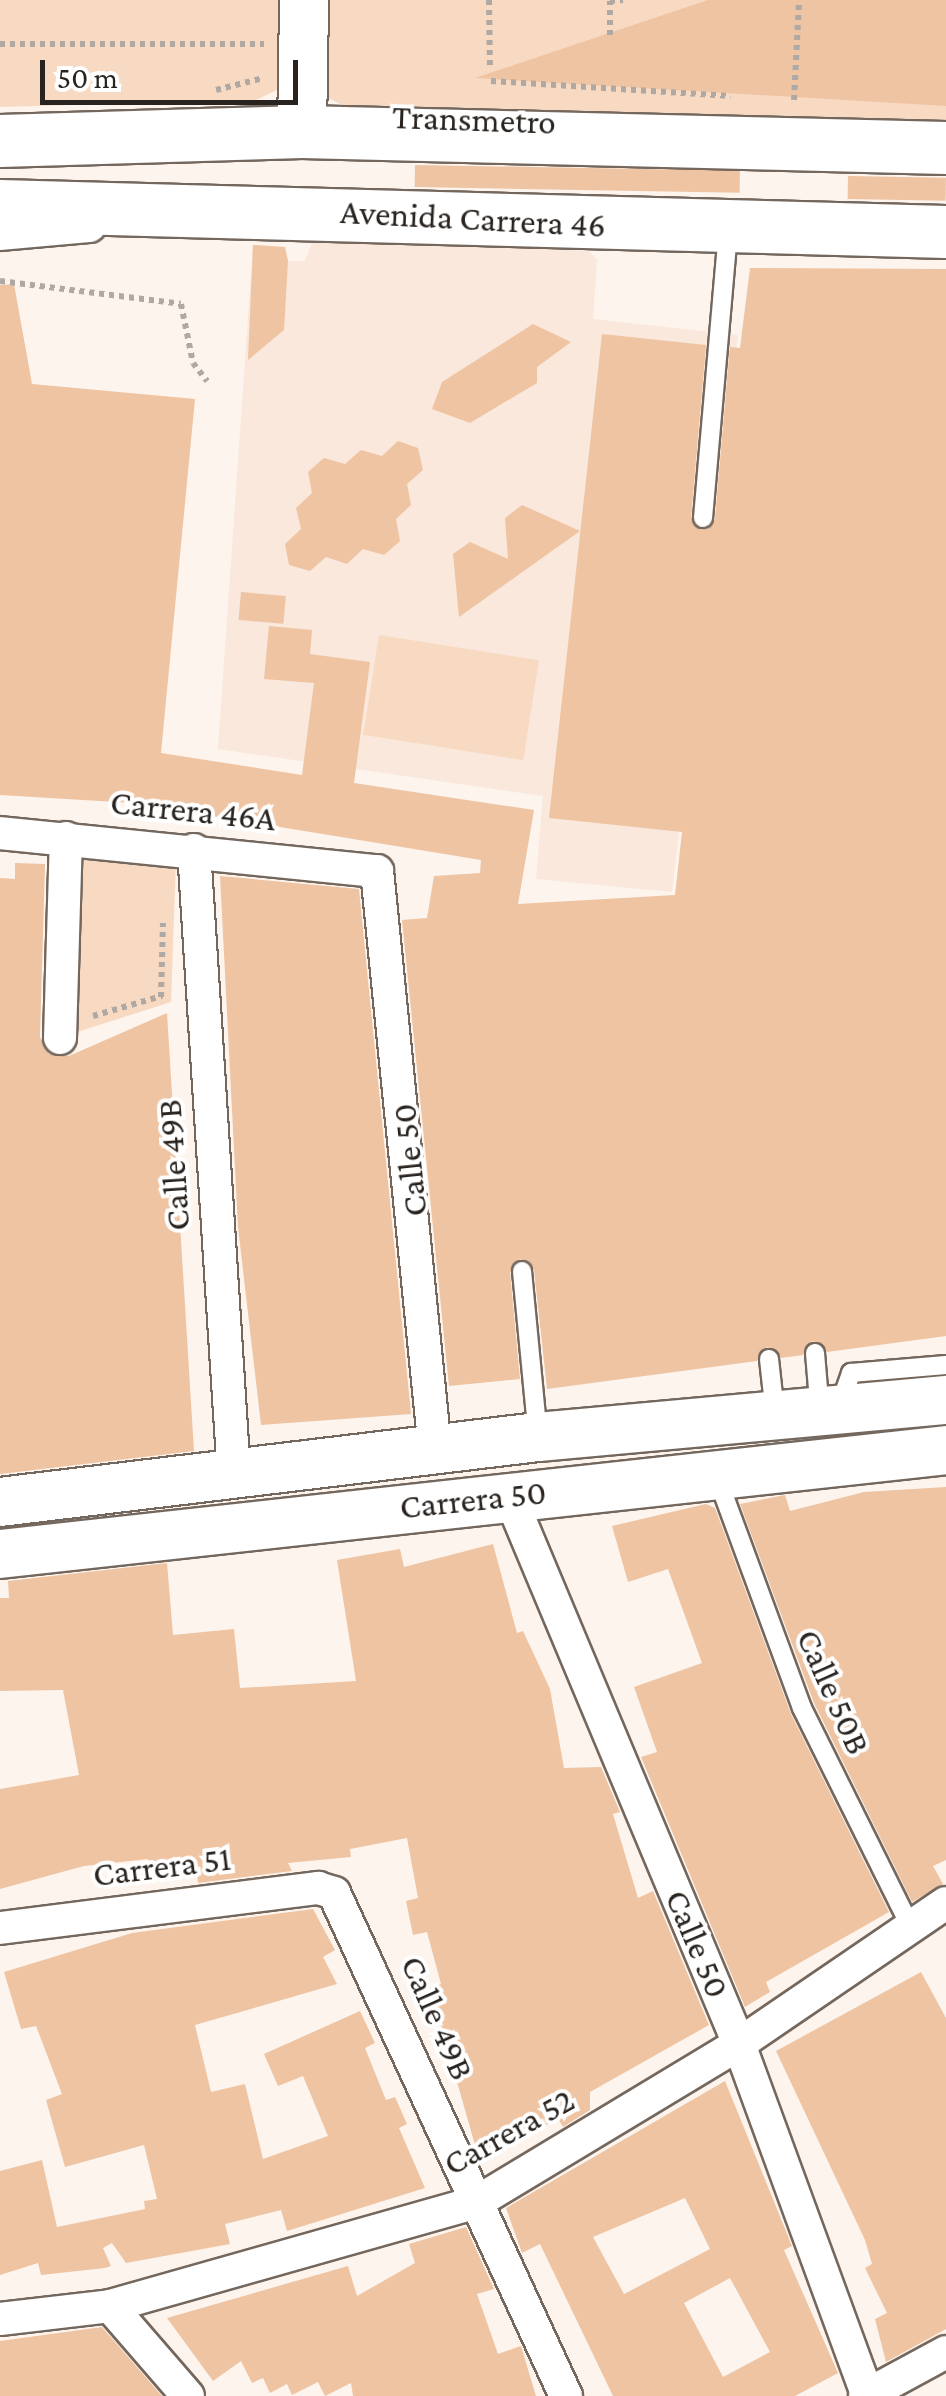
<!DOCTYPE html>
<style>
body{margin:0}
#map{position:relative;width:946px;height:2396px;overflow:hidden;background:#fdf4ed;font-family:"Crimson Pro",serif}
div>[style]{position:absolute}
[style*='--x']{left:calc(var(--x)*1px);top:calc(var(--y)*1px);width:calc(var(--w)*1px);rotate:calc(var(--a)*1deg)}
.built>*{inset:0;background:#f9e8db}
.green>*{inset:0;background:#f8d9c1;transform-origin:0 0}
.building>*{inset:0;background:#eec4a3;transform-origin:0 0}
.path>*{height:6px;margin-top:-3px;transform-origin:0;background:repeating-linear-gradient(90deg,#b0a8a2 0 5px,transparent 0 10px)}
.roads{filter:drop-shadow(2px 0 #74675d) drop-shadow(-2px 0 #74675d) drop-shadow(0 2px #74675d) drop-shadow(0 -2px #74675d)}
.lane>*{height:18px;margin:-9px;padding:0 9px;transform-origin:9px;border-radius:9px;background:#fff}
.street>*{height:32px;margin:-16px;padding:0 16px;transform-origin:16px;border-radius:16px;background:#fff}
.secondary>*{height:48px;margin:-24px;padding:0 24px;transform-origin:24px;border-radius:24px;background:#fff}
.primary>*{height:52px;margin:-26px;padding:0 26px;transform-origin:26px;border-radius:26px;background:#fff}
span{translate:-50% -50%;white-space:nowrap;text-align:center;line-height:1.15;-webkit-text-stroke:8px #fff;paint-order:stroke}
.street-label{font-size:35px;color:#28231f}
.scale{position:absolute;left:40px;top:60px;width:258px;height:45px;box-sizing:border-box;border:5px solid #28231f;border-top:0;padding-left:12px;font-size:30px;line-height:35px;white-space:nowrap;color:#28231f;-webkit-text-stroke:8px #fff;paint-order:stroke}
</style>
<div id="map">
<div class="built">
<i style="clip-path:polygon(314px 237px,589px 251px,597px 260px,593px 319px,738px 335px,672px 892px,536px 879px,543px 796px,218px 749px,253px 245px,285px 247px,288px 261px,305px 261px)"></i>
</div>
<div class="green">
<i style="clip-path:polygon(0 0,293px 0,285px 86px,256px 100px,0 107px)"></i>
<i style="clip-path:polygon(319px 0,946px 0,946px 139px,356px 112px,320px 94px)"></i>
<i style="left:379px;top:635px;width:162px;height:101px;rotate:9deg"></i>
<i style="clip-path:polygon(77px 846px,176px 860px,171px 1002px,71px 1034px)"></i>
</div>
<div class="building">
<i style="clip-path:polygon(708px 0,946px 0,946px 106px,475px 78px)"></i>
<i style="left:415px;top:165px;width:325px;height:22px;rotate:1deg"></i>
<i style="left:848px;top:176px;width:98px;height:23px;rotate:1deg"></i>
<i style="clip-path:polygon(253px 245px,285px 247px,288px 261px,284px 330px,248px 360px)"></i>
<i style="clip-path:polygon(750px 268px,946px 269px,946px 1336px,827px 1352px,813px 1341px,803px 1355px,781px 1358px,767px 1347px,757px 1361px,547px 1389px,534px 1270px,520px 1259px,510px 1272px,520px 1379px,449px 1386px,402px 920px,427px 918px,434px 876px,480px 873px,481px 860px,133px 803px,0 795px,0 285px,14px 284px,32px 384px,195px 399px,161px 753px,302px 775px,314px 683px,264px 679px,269px 626px,312px 630px,310px 654px,370px 662px,354px 783px,534px 810px,518px 904px,675px 895px,682px 832px,549px 818px,602px 334px,706px 345px,691px 517px,707px 530px,715px 519px,730px 347px,740px 348px)"></i>
<i style="clip-path:polygon(533px 324px,571px 342px,537px 367px,537px 383px,470px 423px,432px 409px,442px 382px)"></i>
<i style="clip-path:polygon(398px 441px,418px 448px,423px 470px,407px 484px,411px 505px,396px 519px,400px 541px,384px 555px,363px 549px,347px 564px,326px 557px,310px 571px,289px 565px,285px 544px,301px 529px,296px 508px,312px 493px,308px 472px,324px 458px,345px 464px,361px 450px,382px 456px)"></i>
<i style="clip-path:polygon(522px 505px,580px 531px,459px 617px,453px 554px,470px 542px,508px 559px,505px 518px)"></i>
<i style="left:241px;top:592px;width:45px;height:28px;rotate:5deg"></i>
<i style="clip-path:polygon(15px 863px,45px 864px,40px 1037px,49px 1054px,69px 1056px,167px 1013px,194px 1451px,0 1474px,0 878px,15px 879px)"></i>
<i style="clip-path:polygon(220px 876px,359px 889px,411px 1414px,261px 1425px,238px 1227px)"></i>
<i style="clip-path:polygon(946px 1487px,946px 1860px,933px 1866px,943px 1884px,912px 1902px,814px 1703px,740px 1504px,785px 1495px,790px 1511px,864px 1492px)"></i>
<i style="clip-path:polygon(706px 1504px,715px 1508px,791px 1714px,889px 1912px,766px 1982px,770px 1992px,745px 2007px,641px 1757px,657px 1752px,634px 1687px,702px 1663px,668px 1569px,628px 1582px,612px 1526px)"></i>
<i style="clip-path:polygon(493px 1544px,517px 1633px,523px 1631px,550px 1689px,564px 1768px,601px 1767px,620px 1812px,613px 1814px,638px 1898px,653px 1891px,709px 2025px,590px 2092px,590px 2110px,563px 2127px,559px 2120px,477px 2152px,430px 1987px,441px 1984px,427px 1932px,413px 1935px,406px 1901px,418px 1898px,407px 1838px,350px 1849px,351px 1857px,288px 1863px,292px 1871px,198px 1883px,196px 1864px,149px 1870px,148px 1859px,84px 1866px,0 1889px,0 1789px,79px 1775px,63px 1690px,0 1691px,0 1598px,9px 1598px,8px 1581px,167px 1563px,173px 1635px,234px 1629px,240px 1688px,356px 1681px,337px 1560px,400px 1549px,404px 1567px)"></i>
<i style="clip-path:polygon(313px 1909px,335px 1950px,323px 1957px,337px 1984px,195px 2025px,211px 2092px,245px 2084px,263px 2159px,328px 2136px,303px 2076px,278px 2086px,264px 2054px,360px 2011px,375px 2043px,365px 2048px,386px 2100px,395px 2097px,407px 2124px,399px 2128px,425px 2188px,287px 2231px,281px 2210px,225px 2224px,230px 2244px,126px 2263px,112px 2243px,103px 2248px,111px 2266px,105px 2268px,41px 2275px,38px 2263px,0 2275px,0 2171px,42px 2160px,57px 2227px,145px 2209px,144px 2201px,157px 2199px,144px 2145px,65px 2167px,46px 2100px,62px 2094px,36px 2026px,21px 2029px,4px 1972px,132px 1933px)"></i>
<i style="clip-path:polygon(921px 1972px,946px 2018px,946px 2329px,886px 2362px,875px 2319px,887px 2313px,865px 2268px,872px 2264px,865px 2240px,776px 2051px)"></i>
<i style="clip-path:polygon(evenodd,725px 2081px,792px 2246px,784px 2250px,838px 2373px,795px 2396px,613px 2396px,540px 2244px,522px 2253px,506px 2208px,725px 2081px,685px 2198px,710px 2249px,624px 2294px,593px 2237px,685px 2198px,725px 2081px,730px 2278px,770px 2352px,723px 2377px,684px 2303px,730px 2278px)"></i>
<i style="clip-path:polygon(466px 2227px,494px 2289px,477px 2294px,498px 2354px,521px 2346px,536px 2396px,353px 2396px,351px 2383px,325px 2396px,318px 2382px,292px 2395px,287px 2384px,270px 2393px,263px 2378px,252px 2383px,241px 2361px,213px 2381px,167px 2318px,348px 2266px,357px 2296px,415px 2263px,409px 2244px)"></i>
<i style="clip-path:polygon(102px 2327px,162px 2396px,0 2396px,0 2341px)"></i>
</div>
<div class="path">
<i style="--x:489;--y:0;--w:70;--a:89.2"></i>
<i style="--x:610;--y:35;--w:34;--a:-90"></i>
<i style="--x:610;--y:1;--w:13;--a:-4"></i>
<i style="--x:0;--y:44;--w:264;--a:0"></i>
<i style="--x:491;--y:81;--w:240;--a:3.6"></i>
<i style="--x:216;--y:90;--w:49;--a:-14.3"></i>
<i style="--x:794;--y:100;--w:100;--a:-87.1"></i>
<i style="--x:0;--y:281;--w:182;--a:7.2"></i>
<i style="--x:181;--y:304;--w:60;--a:78.5"></i>
<i style="--x:193;--y:363;--w:23;--a:52"></i>
<i style="--x:161;--y:997;--w:74;--a:-88.5"></i>
<i style="--x:93;--y:1016;--w:72;--a:-16.2"></i>
</div>
<div class="roads">
<div class="lane">
<i style="--x:703;--y:518;--w:288;--a:-85"></i>
<i style="--x:522;--y:1271;--w:167;--a:84.5"></i>
<i style="--x:815;--y:1353;--w:59;--a:85.2"></i>
<i style="--x:769;--y:1359;--w:54;--a:83.7"></i>
<i style="--x:840;--y:1405;--w:34;--a:-71"></i>
<i style="--x:851;--y:1373;--w:95;--a:-4.8"></i>
<i style="--x:717;--y:1477;--w:246;--a:69.8"></i>
<i style="--x:802;--y:1708;--w:243;--a:63.6"></i>
</div>
<div class="street">
<i style="--x:0;--y:234;--w:90;--a:-5.1"></i>
<i style="--x:0;--y:833;--w:379;--a:5.8"></i>
<i style="--x:377;--y:871;--w:582;--a:84.28"></i>
<i style="--x:194;--y:850;--w:626;--a:86.34"></i>
<i style="--x:60;--y:1038;--w:200;--a:-88.3"></i>
<i style="--x:510;--y:1497;--w:593;--a:67.28"></i>
<i style="--x:739;--y:2044;--w:375;--a:69.9"></i>
<i style="--x:0;--y:1928;--w:321;--a:-7.2"></i>
<i style="--x:318;--y:1888;--w:17;--a:17"></i>
<i style="--x:334;--y:1893;--w:554;--a:65.24"></i>
<i style="--x:110;--y:2306;--w:119;--a:49.1"></i>
<i style="--x:0;--y:2319;--w:111;--a:-6.7"></i>
<i style="--x:110;--y:2306;--w:381;--a:-15.8"></i>
<i style="--x:477;--y:2202;--w:306;--a:-31.1"></i>
<i style="--x:739;--y:2044;--w:250;--a:-34.3"></i>
<i style="--x:865;--y:2396;--w:92;--a:-28.5"></i>
</div>
<div class="secondary">
<i style="--x:302;--y:132;--w:132;--a:-89.1"></i>
<i style="--x:0;--y:1502;--w:542;--a:-6.89"></i>
<i style="--x:538;--y:1437;--w:410;--a:-5.2"></i>
<i style="--x:0;--y:1554;--w:952;--a:-6.27"></i>
</div>
<div class="primary">
<i style="--x:0;--y:141;--w:302;--a:-1.7"></i>
<i style="--x:302;--y:132;--w:644;--a:1.42"></i>
<i style="--x:0;--y:206;--w:946;--a:1.57"></i>
</div>
</div>
<div class="street-label">
<span style="left:474px;top:120px;rotate:2deg">Transmetro</span>
<span style="left:473px;top:219px;rotate:3deg">Avenida Carrera 46</span>
<span style="left:193px;top:811px;rotate:6deg">Carrera 46A</span>
<span style="left:410px;top:1160px;rotate:-96deg">Calle 50</span>
<span style="left:174px;top:1165px;rotate:-94deg">Calle 49B</span>
<span style="left:473px;top:1500px;rotate:-6deg">Carrera 50</span>
<span style="left:833px;top:1692px;rotate:66deg">Calle 50B</span>
<span style="left:162px;top:1867px;rotate:-7deg">Carrera 51</span>
<span style="left:697px;top:1944px;rotate:67deg">Calle 50</span>
<span style="left:437px;top:2018px;rotate:66deg">Calle 49B</span>
<span style="left:509px;top:2132px;rotate:-29deg">Carrera 52</span>
</div>
<div class="scale">50 m</div>
</div>
